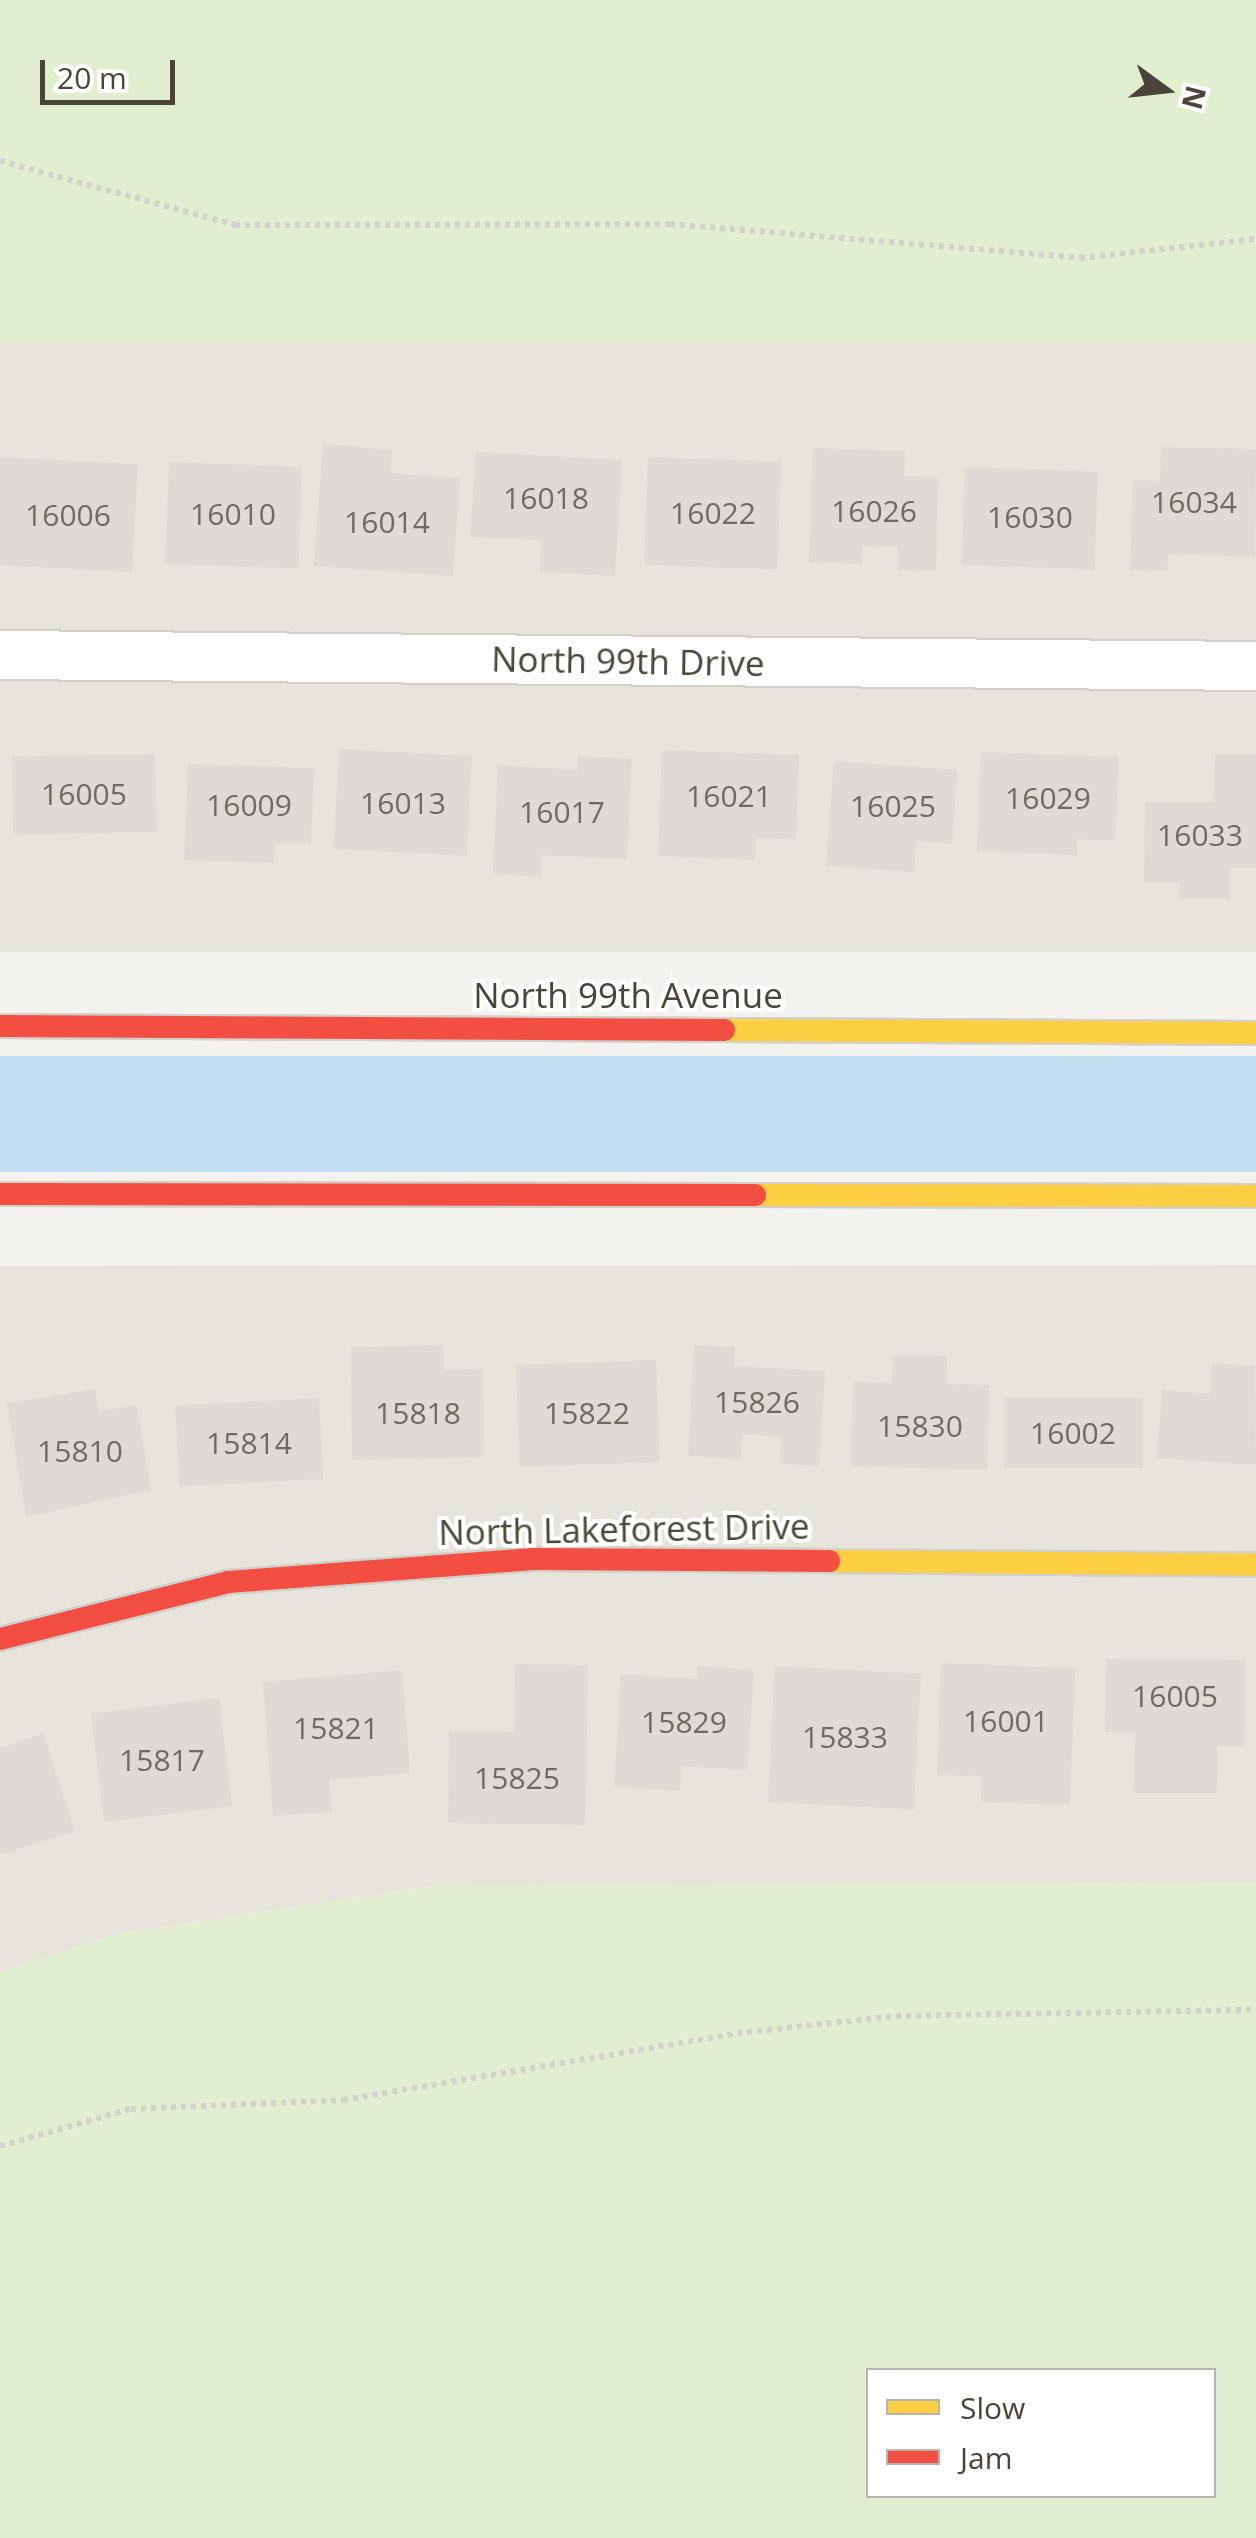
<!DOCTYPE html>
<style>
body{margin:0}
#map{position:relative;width:1256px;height:2538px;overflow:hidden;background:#f4f2ee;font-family:"Open Sans",sans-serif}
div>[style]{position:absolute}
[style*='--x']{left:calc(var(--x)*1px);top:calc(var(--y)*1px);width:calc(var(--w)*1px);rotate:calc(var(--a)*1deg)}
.residential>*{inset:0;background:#e7e4dc;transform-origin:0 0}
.green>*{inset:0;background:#e1eecf;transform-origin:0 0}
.water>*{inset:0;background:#c0ddf1;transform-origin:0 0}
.building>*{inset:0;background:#dedbd6;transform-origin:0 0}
.path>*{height:6px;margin-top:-3px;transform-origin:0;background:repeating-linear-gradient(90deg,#d3d2cc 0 5px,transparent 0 10px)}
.roads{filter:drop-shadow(2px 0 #d2d0cb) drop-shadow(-2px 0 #d2d0cb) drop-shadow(0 2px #d2d0cb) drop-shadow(0 -2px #d2d0cb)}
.street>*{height:48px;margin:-24px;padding:0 24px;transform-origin:24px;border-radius:24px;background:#fdfdfc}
.slow>*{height:22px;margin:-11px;padding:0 11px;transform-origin:11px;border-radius:11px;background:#ffcf43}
.jam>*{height:22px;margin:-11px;padding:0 11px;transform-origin:11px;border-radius:11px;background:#f24e42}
span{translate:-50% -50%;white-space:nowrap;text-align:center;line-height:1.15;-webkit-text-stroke:8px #fff;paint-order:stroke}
.number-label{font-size:30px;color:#706a61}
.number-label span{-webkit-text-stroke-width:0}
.street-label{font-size:35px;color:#4b4439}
.legend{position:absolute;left:866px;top:2368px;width:350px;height:130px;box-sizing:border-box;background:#fff;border:2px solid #b7b4b0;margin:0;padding:12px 18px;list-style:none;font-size:30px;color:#4b4439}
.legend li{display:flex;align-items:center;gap:20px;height:50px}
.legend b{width:50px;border:2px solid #b7b4b0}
.north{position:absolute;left:1116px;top:40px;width:100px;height:100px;-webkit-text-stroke:8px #fff;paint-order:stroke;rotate:105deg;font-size:28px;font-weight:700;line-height:40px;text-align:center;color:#4b4439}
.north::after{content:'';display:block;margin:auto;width:35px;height:45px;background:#4b4439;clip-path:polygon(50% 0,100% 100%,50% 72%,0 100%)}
.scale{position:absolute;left:40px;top:60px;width:135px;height:45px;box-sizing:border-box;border:5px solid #4b4439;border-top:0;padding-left:12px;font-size:30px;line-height:35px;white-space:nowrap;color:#4b4439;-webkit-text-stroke:8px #fff;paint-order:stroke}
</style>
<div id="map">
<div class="residential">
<i style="left:0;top:345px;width:1256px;height:607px"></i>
<i style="clip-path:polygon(1256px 1265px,1256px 1883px,434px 1886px,117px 1934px,0 1972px,0 1266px)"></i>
</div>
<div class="green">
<i style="left:0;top:0;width:1256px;height:345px"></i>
<i style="clip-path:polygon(evenodd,1256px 1883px,1256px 2538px,0 2538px,0 1972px,117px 1934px,434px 1886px,1256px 1883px,1214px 2370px,1214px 2496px,868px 2496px,868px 2370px,1214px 2370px)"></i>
</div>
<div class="water">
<i style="left:1256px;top:1056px;width:116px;height:1256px;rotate:90deg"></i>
</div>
<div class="building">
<i style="clip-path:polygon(323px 444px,392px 450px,391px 473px,460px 478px,453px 576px,314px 566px)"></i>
<i style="clip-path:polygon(1161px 447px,1256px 449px,1255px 557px,1168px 554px,1167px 571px,1130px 570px,1133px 480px,1160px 481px)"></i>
<i style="clip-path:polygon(813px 448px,905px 451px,904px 476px,938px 477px,936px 571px,898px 570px,898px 547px,862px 546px,862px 564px,809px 562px)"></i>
<i style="clip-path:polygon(476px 452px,622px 460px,615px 576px,540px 572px,541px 540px,470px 537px)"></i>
<i style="left:0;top:457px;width:138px;height:108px;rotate:3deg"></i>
<i style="left:648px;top:457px;width:133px;height:108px;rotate:2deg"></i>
<i style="left:169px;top:462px;width:133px;height:102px;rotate:2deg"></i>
<i style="left:965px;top:467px;width:133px;height:98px;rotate:2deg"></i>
<i style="left:339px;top:749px;width:133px;height:100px;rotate:3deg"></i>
<i style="clip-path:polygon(662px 750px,799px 755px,796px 839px,756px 838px,755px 860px,658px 856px)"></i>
<i style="clip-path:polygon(981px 752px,1119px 757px,1115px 841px,1077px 839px,1077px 855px,977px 851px)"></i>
<i style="left:155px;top:754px;width:78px;height:143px;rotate:89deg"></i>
<i style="clip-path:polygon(1215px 754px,1256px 754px,1256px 868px,1230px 868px,1230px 899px,1179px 899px,1180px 883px,1144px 883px,1145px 802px,1214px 802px)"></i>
<i style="clip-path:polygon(578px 756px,632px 759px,627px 859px,542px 855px,541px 877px,493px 874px,498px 765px,577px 770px)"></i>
<i style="clip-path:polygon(834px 761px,957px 770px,952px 844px,916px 841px,914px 872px,826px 866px)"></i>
<i style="clip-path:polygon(188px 764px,314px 768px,311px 844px,275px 843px,274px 863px,184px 860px)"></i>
<i style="clip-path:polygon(443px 1345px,444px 1370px,483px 1369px,484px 1457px,352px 1460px,351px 1347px)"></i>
<i style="clip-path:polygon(694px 1345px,735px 1347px,734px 1366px,825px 1371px,819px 1466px,780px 1464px,781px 1437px,742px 1434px,741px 1459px,688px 1456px)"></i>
<i style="clip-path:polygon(893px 1355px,947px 1356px,946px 1384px,989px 1385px,987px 1470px,851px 1466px,853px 1382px,892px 1383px)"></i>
<i style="left:656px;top:1360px;width:102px;height:140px;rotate:88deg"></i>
<i style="clip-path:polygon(1212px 1363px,1255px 1366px,1256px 1465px,1157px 1458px,1162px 1390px,1210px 1394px)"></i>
<i style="clip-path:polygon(95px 1389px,99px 1411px,137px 1405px,151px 1490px,26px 1517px,7px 1403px)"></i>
<i style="left:319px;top:1398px;width:81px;height:144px;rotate:87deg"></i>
<i style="left:1004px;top:1398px;width:139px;height:70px"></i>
<i style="clip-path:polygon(1106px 1659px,1245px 1660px,1244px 1746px,1218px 1746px,1217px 1793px,1134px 1793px,1135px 1733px,1105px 1732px)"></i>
<i style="clip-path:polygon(941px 1663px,1075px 1668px,1070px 1805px,981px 1802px,982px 1776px,937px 1775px)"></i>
<i style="clip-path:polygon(515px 1664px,588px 1665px,585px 1825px,448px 1823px,449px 1731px,514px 1732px)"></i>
<i style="clip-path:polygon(698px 1666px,754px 1670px,747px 1770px,681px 1766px,680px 1791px,614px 1787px,621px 1674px,697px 1679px)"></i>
<i style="left:775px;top:1666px;width:146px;height:136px;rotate:3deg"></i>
<i style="clip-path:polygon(402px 1670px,410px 1773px,329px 1780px,332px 1812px,273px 1816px,263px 1682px)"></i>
<i style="left:219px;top:1698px;width:109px;height:129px;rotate:83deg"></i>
<i style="clip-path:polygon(43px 1733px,75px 1831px,0 1855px,0 1748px)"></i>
</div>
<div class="path">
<i style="--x:0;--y:161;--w:244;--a:15.2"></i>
<i style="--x:235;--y:225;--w:435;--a:-0.1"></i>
<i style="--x:670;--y:224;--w:411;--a:4.7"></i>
<i style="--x:1080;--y:258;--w:177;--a:-6.2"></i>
<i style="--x:0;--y:2146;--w:136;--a:-15.8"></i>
<i style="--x:131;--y:2109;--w:212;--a:-2.4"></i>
<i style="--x:343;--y:2100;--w:410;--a:-9.6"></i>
<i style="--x:747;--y:2032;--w:150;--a:-6.1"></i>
<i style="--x:896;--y:2016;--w:360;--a:-1"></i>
</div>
<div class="roads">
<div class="street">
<i style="--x:0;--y:655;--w:1256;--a:0.5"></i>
</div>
<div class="slow">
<i style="--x:724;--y:1030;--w:532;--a:0.32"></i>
<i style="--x:755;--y:1195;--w:501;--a:0.11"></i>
<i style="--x:829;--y:1561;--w:427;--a:0.5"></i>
</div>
<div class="jam">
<i style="--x:0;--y:1026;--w:724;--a:0.32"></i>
<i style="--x:0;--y:1194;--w:755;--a:0.08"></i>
<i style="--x:0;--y:1639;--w:235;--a:-14"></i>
<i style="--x:228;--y:1582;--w:306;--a:-4.3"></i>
<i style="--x:533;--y:1559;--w:296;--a:0.4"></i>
</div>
</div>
<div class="number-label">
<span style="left:546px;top:498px">16018</span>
<span style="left:1194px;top:502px">16034</span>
<span style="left:874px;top:511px">16026</span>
<span style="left:713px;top:513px">16022</span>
<span style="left:233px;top:514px">16010</span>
<span style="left:68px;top:515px">16006</span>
<span style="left:1030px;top:517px">16030</span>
<span style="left:387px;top:522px">16014</span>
<span style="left:84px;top:794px">16005</span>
<span style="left:729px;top:796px">16021</span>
<span style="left:1048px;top:798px">16029</span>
<span style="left:403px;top:803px">16013</span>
<span style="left:249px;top:805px">16009</span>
<span style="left:893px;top:806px">16025</span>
<span style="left:562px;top:812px">16017</span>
<span style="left:1200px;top:835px">16033</span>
<span style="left:757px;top:1402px">15826</span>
<span style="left:418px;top:1413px">15818</span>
<span style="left:587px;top:1413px">15822</span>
<span style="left:920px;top:1426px">15830</span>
<span style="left:1073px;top:1433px">16002</span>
<span style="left:249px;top:1443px">15814</span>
<span style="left:80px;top:1451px">15810</span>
<span style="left:1175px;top:1696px">16005</span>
<span style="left:1006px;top:1721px">16001</span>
<span style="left:684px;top:1722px">15829</span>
<span style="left:336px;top:1728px">15821</span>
<span style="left:845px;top:1737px">15833</span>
<span style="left:162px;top:1760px">15817</span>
<span style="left:517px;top:1778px">15825</span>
</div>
<div class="street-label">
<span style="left:628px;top:661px;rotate:1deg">North 99th Drive</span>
<span style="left:628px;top:995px">North 99th Avenue</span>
<span style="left:624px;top:1529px;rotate:-1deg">North Lakeforest Drive</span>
</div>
<ul class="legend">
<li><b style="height:12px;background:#ffcf43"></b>Slow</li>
<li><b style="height:12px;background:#f24e42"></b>Jam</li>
</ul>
<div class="north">N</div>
<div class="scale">20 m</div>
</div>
